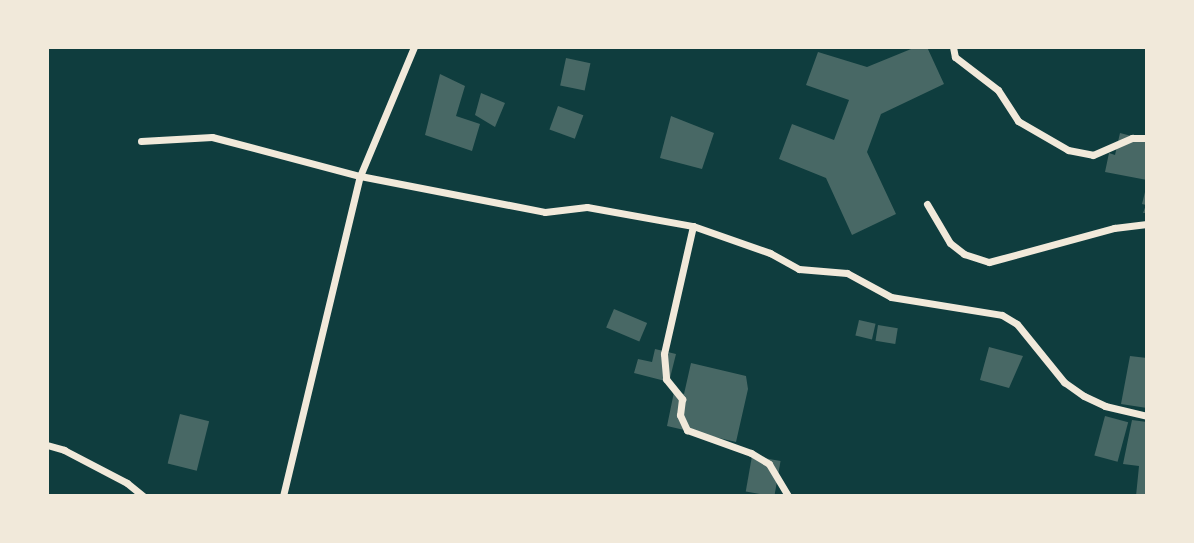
<!DOCTYPE html>
<style>
body{margin:0}
#map{position:relative;width:1194px;height:543px;overflow:hidden;background:#0f3d3e;font-family:"Asap Condensed",sans-serif}
div>[style]{position:absolute}
[style*='--x']{left:calc(var(--x)*1px);top:calc(var(--y)*1px);width:calc(var(--w)*1px);rotate:calc(var(--a)*1deg)}
.building>*{inset:0;background:#486865;transform-origin:0 0}
.minor>*{height:7px;margin:-3.5px;padding:0 3.5px;transform-origin:3.5px;border-radius:3.5px;background:#f1e9da}
span{translate:-50% -50%;white-space:nowrap;text-align:center;line-height:1.15;-webkit-text-stroke:5px #f1e9da;paint-order:stroke}
.frame{position:absolute;inset:0;border:49px solid #f1e9da;pointer-events:none}
</style>
<div id="map">
<div class="building">
<i style="clip-path:polygon(916px 47px,927px 47px,944px 84px,881px 114px,867px 152px,896px 214px,852px 235px,826px 178px,779px 159px,792px 124px,834px 140px,849px 100px,806px 85px,818px 52px,867px 67px)"></i>
<i style="left:566px;top:58px;width:25px;height:28px;rotate:12deg"></i>
<i style="clip-path:polygon(440px 74px,465px 86px,456px 116px,480px 124px,472px 151px,425px 135px)"></i>
<i style="clip-path:polygon(481px 93px,505px 103px,495px 127px,475px 115px)"></i>
<i style="left:558px;top:106px;width:27px;height:25px;rotate:20deg"></i>
<i style="clip-path:polygon(671px 116px,714px 133px,702px 169px,660px 158px)"></i>
<i style="clip-path:polygon(1120px 133px,1147px 140px,1147px 180px,1105px 172px,1109px 153px,1115px 155px)"></i>
<i style="clip-path:polygon(1146px 188px,1147px 188px,1147px 213px,1143px 213px,1146px 205px,1142px 204px)"></i>
<i style="left:614px;top:309px;width:36px;height:20px;rotate:23deg"></i>
<i style="left:859px;top:320px;width:17px;height:16px;rotate:13deg"></i>
<i style="left:878px;top:325px;width:20px;height:16px;rotate:9deg"></i>
<i style="clip-path:polygon(989px 347px,1023px 356px,1009px 388px,980px 380px)"></i>
<i style="clip-path:polygon(655px 349px,676px 354px,669px 382px,634px 373px,638px 359px,652px 362px)"></i>
<i style="clip-path:polygon(1130px 356px,1147px 358px,1147px 408px,1121px 404px)"></i>
<i style="clip-path:polygon(691px 363px,746px 376px,748px 389px,736px 442px,667px 426px,674px 392px,684px 394px)"></i>
<i style="left:180px;top:414px;width:30px;height:51px;rotate:14deg"></i>
<i style="left:1105px;top:416px;width:24px;height:41px;rotate:15deg"></i>
<i style="clip-path:polygon(1132px 420px,1147px 422px,1147px 496px,1136px 496px,1139px 466px,1123px 464px)"></i>
<i style="left:752px;top:456px;width:29px;height:36px;rotate:10deg"></i>
</div>
<div class="minor">
<i style="--x:953;--y:47;--w:10;--a:79"></i>
<i style="--x:955;--y:57;--w:54;--a:37.5"></i>
<i style="--x:998;--y:90;--w:37;--a:57"></i>
<i style="--x:1018;--y:121;--w:58;--a:30.1"></i>
<i style="--x:1068;--y:150;--w:25;--a:11"></i>
<i style="--x:1093;--y:155;--w:43;--a:-23.6"></i>
<i style="--x:1132;--y:138;--w:15;--a:0"></i>
<i style="--x:141;--y:141;--w:71;--a:-3.2"></i>
<i style="--x:212;--y:137;--w:153;--a:14.8"></i>
<i style="--x:360;--y:176;--w:188;--a:11"></i>
<i style="--x:545;--y:212;--w:42;--a:-6.8"></i>
<i style="--x:587;--y:207;--w:108;--a:10.2"></i>
<i style="--x:693;--y:226;--w:82;--a:19.3"></i>
<i style="--x:770;--y:253;--w:33;--a:29"></i>
<i style="--x:799;--y:269;--w:48;--a:4.8"></i>
<i style="--x:847;--y:273;--w:50;--a:28.6"></i>
<i style="--x:891;--y:297;--w:112;--a:9.2"></i>
<i style="--x:1002;--y:315;--w:17;--a:31"></i>
<i style="--x:1017;--y:324;--w:75;--a:51"></i>
<i style="--x:1064;--y:382;--w:24;--a:35"></i>
<i style="--x:1084;--y:396;--w:23;--a:25"></i>
<i style="--x:1105;--y:406;--w:43;--a:13.4"></i>
<i style="--x:927;--y:204;--w:45;--a:59.5"></i>
<i style="--x:950;--y:243;--w:18;--a:38"></i>
<i style="--x:964;--y:254;--w:26;--a:18"></i>
<i style="--x:989;--y:262;--w:130;--a:-15.2"></i>
<i style="--x:1114;--y:228;--w:33;--a:-7"></i>
<i style="--x:693;--y:226;--w:131;--a:102.8"></i>
<i style="--x:664;--y:354;--w:25;--a:85"></i>
<i style="--x:666;--y:379;--w:26;--a:51"></i>
<i style="--x:682;--y:399;--w:16;--a:97"></i>
<i style="--x:680;--y:415;--w:17;--a:65"></i>
<i style="--x:687;--y:430;--w:68;--a:19.8"></i>
<i style="--x:751;--y:453;--w:21;--a:31"></i>
<i style="--x:769;--y:464;--w:37;--a:59"></i>
<i style="--x:47;--y:445;--w:18;--a:16"></i>
<i style="--x:64;--y:450;--w:71;--a:27.6"></i>
<i style="--x:127;--y:483;--w:21;--a:39"></i>
<i style="--x:283;--y:496;--w:329;--a:-76.5"></i>
<i style="--x:360;--y:176;--w:140;--a:-67.3"></i>
</div>
<div class="frame"></div>
</div>
